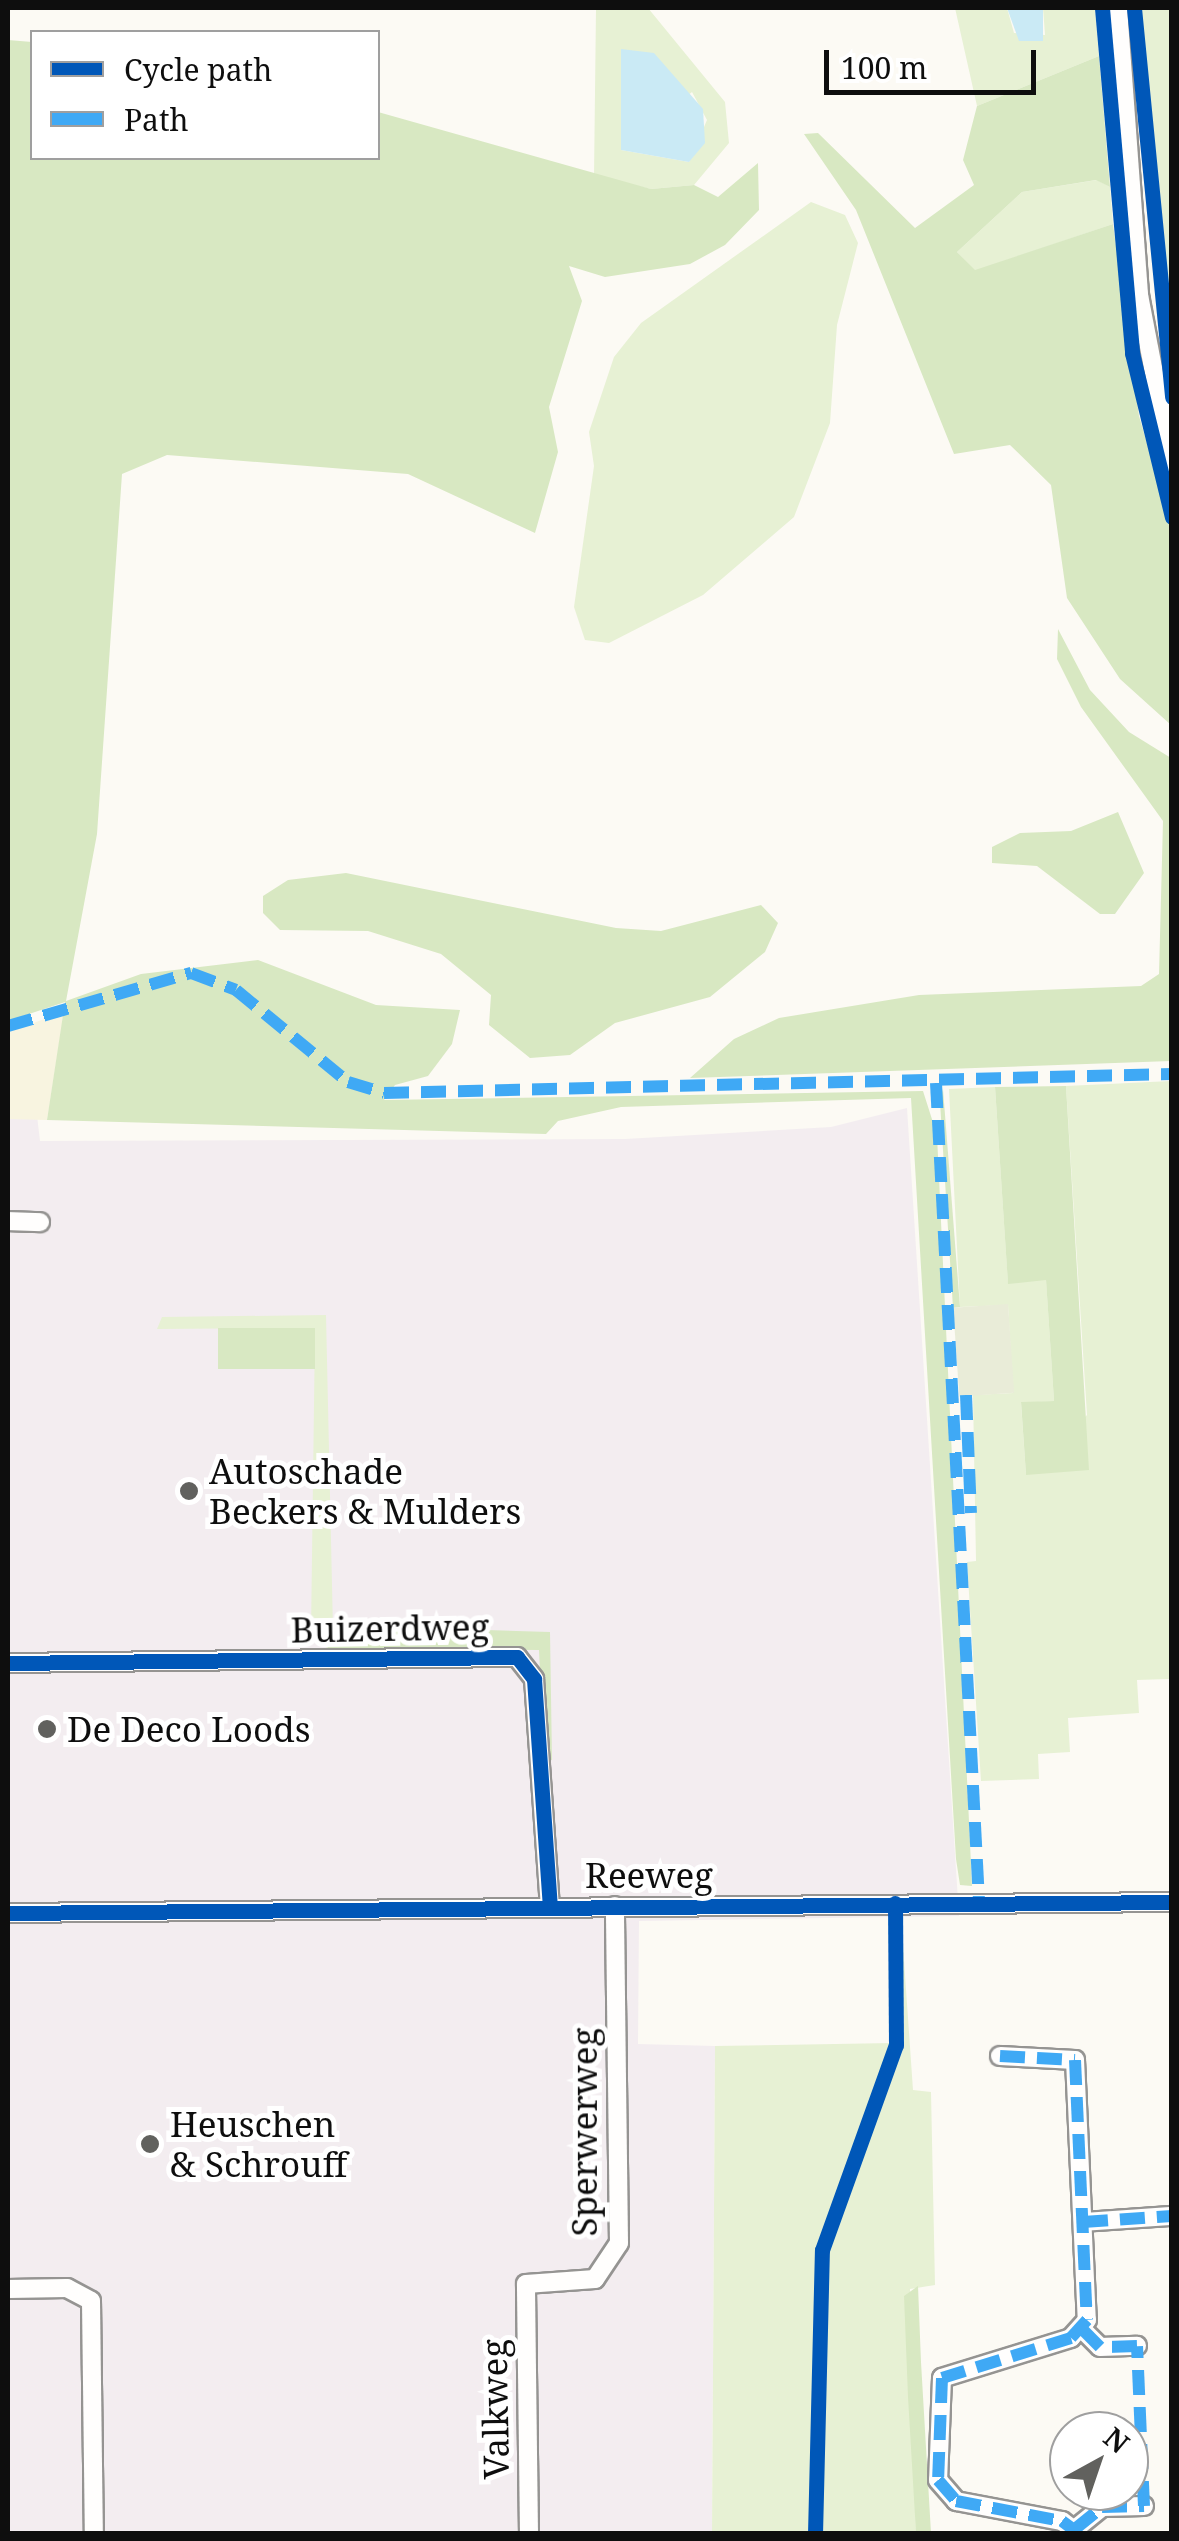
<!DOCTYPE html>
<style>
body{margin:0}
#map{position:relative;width:1179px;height:2541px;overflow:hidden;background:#fcfaf4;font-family:"Noto Serif",serif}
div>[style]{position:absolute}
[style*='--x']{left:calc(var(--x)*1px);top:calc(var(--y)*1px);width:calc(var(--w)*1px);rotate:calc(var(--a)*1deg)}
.industrial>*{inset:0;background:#f3edf0}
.farmland>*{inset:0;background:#f8f4e0}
.green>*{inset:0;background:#e7f1d4}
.forest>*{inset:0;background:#d8e8c2;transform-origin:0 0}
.cemetery>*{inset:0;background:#e9ecd8;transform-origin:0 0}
.water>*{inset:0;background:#caeaf5}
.roads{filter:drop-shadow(2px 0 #959492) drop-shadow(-2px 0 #959492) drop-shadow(0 2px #959492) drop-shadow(0 -2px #959492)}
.minor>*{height:18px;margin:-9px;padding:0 9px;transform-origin:9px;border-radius:9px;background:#fffefd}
.quiet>*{height:12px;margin-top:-6px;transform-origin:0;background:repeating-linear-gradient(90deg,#3fa9f5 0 25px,transparent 0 37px)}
.cycleway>*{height:15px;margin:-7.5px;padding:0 7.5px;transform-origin:7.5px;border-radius:7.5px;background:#0057b8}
.dots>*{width:28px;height:28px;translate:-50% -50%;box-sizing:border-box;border:5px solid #fff;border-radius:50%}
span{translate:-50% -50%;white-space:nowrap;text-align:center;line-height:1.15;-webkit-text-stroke:10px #fff;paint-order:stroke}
.poi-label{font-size:35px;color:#0e0e0e}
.left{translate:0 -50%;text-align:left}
.street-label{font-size:35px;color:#0e0e0e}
.frame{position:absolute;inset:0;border:10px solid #0e0e0e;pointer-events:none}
.legend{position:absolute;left:30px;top:30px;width:350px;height:130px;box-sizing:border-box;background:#fff;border:2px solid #9f9f9f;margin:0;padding:12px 18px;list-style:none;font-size:30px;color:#0e0e0e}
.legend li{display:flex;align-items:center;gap:20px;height:50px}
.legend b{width:50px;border:2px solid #9f9f9f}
.north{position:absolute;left:1049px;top:2411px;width:100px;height:100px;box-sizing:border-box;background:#fff;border:2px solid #9f9f9f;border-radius:50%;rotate:40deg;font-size:28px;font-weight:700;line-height:40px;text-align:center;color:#0e0e0e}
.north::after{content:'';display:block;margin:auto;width:35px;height:45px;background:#61615e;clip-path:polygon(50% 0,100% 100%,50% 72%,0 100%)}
.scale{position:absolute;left:824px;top:50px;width:212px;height:45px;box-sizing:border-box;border:5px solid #0e0e0e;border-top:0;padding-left:12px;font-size:30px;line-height:35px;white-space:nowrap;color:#0e0e0e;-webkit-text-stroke:8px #fff;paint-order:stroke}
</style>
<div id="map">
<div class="industrial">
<i style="clip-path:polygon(28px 1039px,40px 1141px,625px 1139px,831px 1127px,907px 1108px,959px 1916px,639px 1921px,638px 2044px,715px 2046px,712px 2533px,8px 2533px,8px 1041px)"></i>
</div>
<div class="farmland">
<i style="clip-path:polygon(64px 1012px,47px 1120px,8px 1119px,8px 1032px)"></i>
</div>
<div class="green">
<i style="clip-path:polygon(evenodd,596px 8px,648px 8px,725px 102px,729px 143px,694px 185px,651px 189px,594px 176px,596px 8px,692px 92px,707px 120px,689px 162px,621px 150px,692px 92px)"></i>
<i style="clip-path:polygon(955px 8px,1007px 8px,1014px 33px,1045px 35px,1043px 8px,1095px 8px,1099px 56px,977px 106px)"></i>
<i style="clip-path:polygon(1135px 8px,1171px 8px,1171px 384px,1159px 304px)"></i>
<i style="clip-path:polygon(1097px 180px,1110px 187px,1113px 224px,975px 271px,957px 252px,1022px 192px)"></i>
<i style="clip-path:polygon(811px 202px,845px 215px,858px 243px,837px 325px,830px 423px,794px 517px,703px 595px,609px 643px,585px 640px,574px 607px,594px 466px,589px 432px,614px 357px,641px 323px)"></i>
<i style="clip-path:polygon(1171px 1081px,1169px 1679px,1137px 1680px,1139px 1713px,1068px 1718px,1070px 1752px,1038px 1754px,1039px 1779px,981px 1781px,967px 1562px,976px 1561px,973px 1395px,1013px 1393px,1008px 1305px,960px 1307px,949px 1089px,995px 1087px,1008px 1283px,1046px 1279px,1054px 1401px,1021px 1403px,1026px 1475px,1087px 1415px,1066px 1086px)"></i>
<i style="clip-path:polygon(326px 1315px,333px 1630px,326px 1626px,328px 1649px,311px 1632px,315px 1328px,157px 1329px,162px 1317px)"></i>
<i style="clip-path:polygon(901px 1917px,913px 2090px,931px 2092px,935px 2285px,910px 2289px,916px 2533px,819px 2534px,826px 2254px,899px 2051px)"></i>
<i style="clip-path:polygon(893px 2043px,817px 2252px,810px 2533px,712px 2533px,715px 2046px)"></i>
</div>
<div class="forest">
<i style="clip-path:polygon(8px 40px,32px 42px,32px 158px,378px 158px,378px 112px,651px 189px,694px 185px,718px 197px,758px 163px,759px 210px,725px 245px,690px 264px,605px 277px,569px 266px,582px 301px,549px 407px,558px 452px,535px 533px,408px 474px,167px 455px,122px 474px,97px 834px,66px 1001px,141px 974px,258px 960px,376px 1005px,460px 1010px,452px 1044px,428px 1076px,395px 1085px,384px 1100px,923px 1091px,937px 1135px,972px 1886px,960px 1885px,956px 1859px,911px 1098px,621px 1107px,558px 1121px,546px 1134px,47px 1120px,65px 1002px,8px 1021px)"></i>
<i style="clip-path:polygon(1099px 56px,1110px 187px,1096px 180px,1022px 192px,957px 252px,975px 270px,1113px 224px,1139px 416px,1171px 525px,1171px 725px,1120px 679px,1067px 598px,1051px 485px,1010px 445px,954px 454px,856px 210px,804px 134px,818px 133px,915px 228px,974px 185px,963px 160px,977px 106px)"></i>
<i style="clip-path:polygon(1058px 629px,1090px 690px,1129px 732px,1171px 758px,1171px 1061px,690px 1078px,734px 1039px,779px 1018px,919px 995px,1141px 986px,1159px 974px,1163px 821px,1081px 707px,1057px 659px)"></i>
<i style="clip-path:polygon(1118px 812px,1144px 873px,1115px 914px,1100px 914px,1037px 866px,992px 863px,992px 847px,1020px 833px,1071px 831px)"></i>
<i style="clip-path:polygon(346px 873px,616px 928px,661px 931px,761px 905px,778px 923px,765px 952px,710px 997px,615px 1023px,570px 1055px,530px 1058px,489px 1025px,491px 995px,441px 954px,368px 931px,280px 930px,263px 913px,263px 896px,288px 880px)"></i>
<i style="clip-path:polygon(1066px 1086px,1089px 1470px,1026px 1475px,1021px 1402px,1054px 1401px,1046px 1280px,1008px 1284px,995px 1087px)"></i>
<i style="clip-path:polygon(943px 1089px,960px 1307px,953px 1308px,940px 1102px)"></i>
<i style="left:315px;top:1328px;width:41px;height:97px;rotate:90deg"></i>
<i style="clip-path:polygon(325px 1625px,550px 1632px,552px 1760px,544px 1762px,539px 1650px,328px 1649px)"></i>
<i style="clip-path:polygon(918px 2286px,921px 2362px,931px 2533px,916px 2533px,908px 2397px,904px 2296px)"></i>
</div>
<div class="cemetery">
<i style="left:1008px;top:1304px;width:89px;height:55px;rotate:86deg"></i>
</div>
<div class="water">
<i style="clip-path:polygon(1007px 8px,1043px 8px,1043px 41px,1019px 41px)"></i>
<i style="clip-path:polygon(621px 49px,654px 53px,703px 109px,705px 143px,689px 162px,621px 150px)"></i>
</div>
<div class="roads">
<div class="minor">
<i style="--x:1118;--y:8;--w:288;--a:85.8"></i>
<i style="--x:1139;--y:295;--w:174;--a:79.1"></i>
<i style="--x:8;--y:1221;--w:32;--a:2"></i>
<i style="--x:8;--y:1663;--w:509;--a:-0.68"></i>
<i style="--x:517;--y:1657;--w:28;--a:52"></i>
<i style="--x:534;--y:1679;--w:227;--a:86"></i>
<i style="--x:8;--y:1913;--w:1164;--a:-0.54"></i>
<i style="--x:1000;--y:2056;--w:75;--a:3.1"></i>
<i style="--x:1075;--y:2060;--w:260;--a:87.4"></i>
<i style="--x:1087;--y:2320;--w:24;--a:132"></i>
<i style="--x:1071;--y:2338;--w:135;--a:162.8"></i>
<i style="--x:942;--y:2378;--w:102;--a:92.2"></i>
<i style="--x:938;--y:2480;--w:28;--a:49"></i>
<i style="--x:956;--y:2501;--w:108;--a:10.7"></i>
<i style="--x:1062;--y:2521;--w:21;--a:37"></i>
<i style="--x:1083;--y:2222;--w:89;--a:-3.9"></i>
<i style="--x:8;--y:2289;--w:59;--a:-1"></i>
<i style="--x:67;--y:2288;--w:27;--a:28"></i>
<i style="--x:91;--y:2301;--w:233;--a:89.3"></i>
<i style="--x:1082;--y:2329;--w:25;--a:45"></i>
<i style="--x:1100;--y:2347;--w:37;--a:-2"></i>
<i style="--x:1075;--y:2529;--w:35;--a:-39"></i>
<i style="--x:1102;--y:2507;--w:42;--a:-1.4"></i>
<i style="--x:529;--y:2534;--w:250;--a:-90.7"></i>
<i style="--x:526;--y:2284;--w:69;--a:-4.1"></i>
<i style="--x:595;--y:2279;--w:43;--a:-56.3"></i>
<i style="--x:619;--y:2243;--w:337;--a:-90.7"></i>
</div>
</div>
<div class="quiet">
<i style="--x:8;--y:1026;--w:191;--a:-16.2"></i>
<i style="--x:191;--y:973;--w:48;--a:20.7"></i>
<i style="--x:236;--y:990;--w:145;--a:39.4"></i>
<i style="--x:348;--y:1082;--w:38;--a:17"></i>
<i style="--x:384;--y:1093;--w:788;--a:-1.38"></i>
<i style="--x:936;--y:1083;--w:820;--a:86.99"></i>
<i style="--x:966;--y:1395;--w:118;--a:87.6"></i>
<i style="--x:1000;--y:2056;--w:75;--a:3.1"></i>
<i style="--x:1075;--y:2060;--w:260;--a:87.4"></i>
<i style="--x:1087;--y:2320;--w:24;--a:132"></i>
<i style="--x:1071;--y:2338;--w:135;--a:162.8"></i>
<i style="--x:942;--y:2378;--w:102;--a:92.2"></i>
<i style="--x:938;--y:2480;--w:28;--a:49"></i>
<i style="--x:956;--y:2501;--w:108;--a:10.7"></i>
<i style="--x:1062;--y:2521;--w:21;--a:37"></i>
<i style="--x:1083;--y:2222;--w:89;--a:-3.9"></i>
<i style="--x:1075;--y:2529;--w:35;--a:-39"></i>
<i style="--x:1102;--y:2507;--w:42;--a:-1.4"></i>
<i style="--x:1144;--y:2506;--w:160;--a:-92.5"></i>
<i style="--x:1137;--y:2346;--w:37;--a:178"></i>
<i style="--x:1100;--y:2347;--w:25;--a:-135"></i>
</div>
<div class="cycleway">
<i style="--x:1102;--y:8;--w:346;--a:85"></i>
<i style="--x:1132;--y:353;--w:169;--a:76.3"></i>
<i style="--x:1134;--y:8;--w:391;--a:84.4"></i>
<i style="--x:8;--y:1663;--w:509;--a:-0.68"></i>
<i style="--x:517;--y:1657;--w:28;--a:52"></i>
<i style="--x:534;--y:1679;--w:227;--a:86"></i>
<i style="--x:8;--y:1913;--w:1164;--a:-0.54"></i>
<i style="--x:815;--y:2534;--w:284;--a:-88.6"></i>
<i style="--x:822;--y:2250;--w:218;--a:-70.2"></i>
<i style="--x:896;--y:2045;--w:142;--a:-90.4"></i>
</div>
<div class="dots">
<i style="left:189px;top:1491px;background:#61615e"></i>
<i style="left:47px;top:1729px;background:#61615e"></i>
<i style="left:150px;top:2144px;background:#61615e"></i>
</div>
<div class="poi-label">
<span class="left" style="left:209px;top:1491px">Autoschade<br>Beckers &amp; Mulders</span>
<span class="left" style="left:67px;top:1729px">De Deco Loods</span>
<span class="left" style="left:170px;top:2144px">Heuschen<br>&amp; Schrouff</span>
</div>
<div class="street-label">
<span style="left:390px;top:1628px;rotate:-1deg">Buizerdweg</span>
<span style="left:649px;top:1875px">Reeweg</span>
<span style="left:584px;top:2132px;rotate:-90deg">Sperwerweg</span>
<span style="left:495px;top:2409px;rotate:-91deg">Valkweg</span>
</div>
<div class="frame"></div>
<ul class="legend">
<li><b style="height:12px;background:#0057b8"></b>Cycle path</li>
<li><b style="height:12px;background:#3fa9f5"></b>Path</li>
</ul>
<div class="north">N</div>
<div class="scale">100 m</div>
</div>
